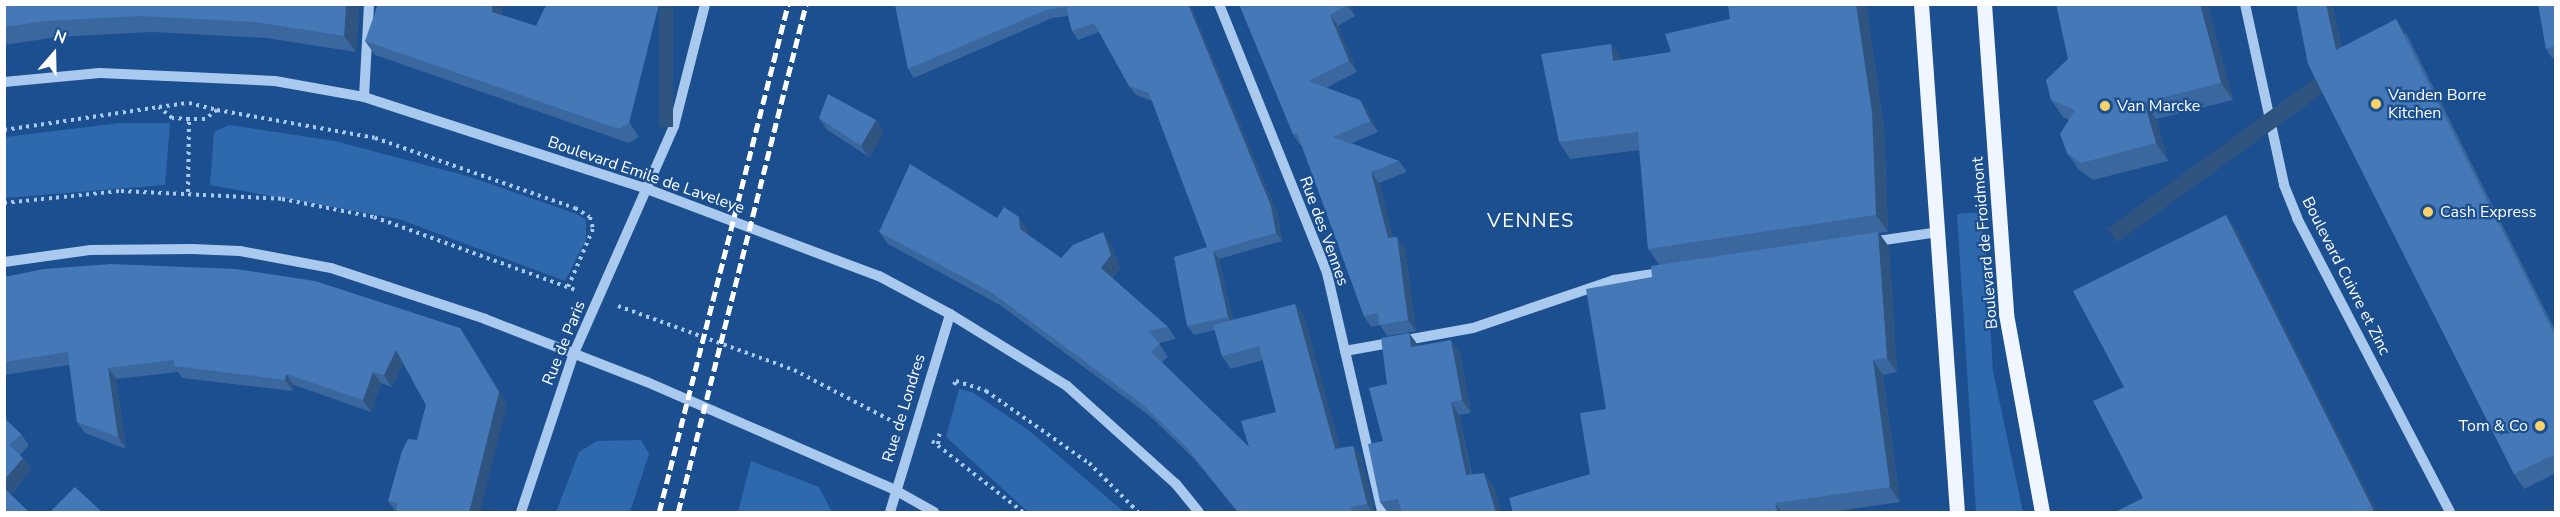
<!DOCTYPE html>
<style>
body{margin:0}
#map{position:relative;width:2560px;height:517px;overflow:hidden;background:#1b4f8f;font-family:"Nunito Sans",sans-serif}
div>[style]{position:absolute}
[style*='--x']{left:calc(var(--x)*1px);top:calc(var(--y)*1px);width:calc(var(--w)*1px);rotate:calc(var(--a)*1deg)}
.green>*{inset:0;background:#2e69ad}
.path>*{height:4px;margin-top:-2px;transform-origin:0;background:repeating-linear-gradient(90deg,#a9c9ee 0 3px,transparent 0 7.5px)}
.minor>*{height:10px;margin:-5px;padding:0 5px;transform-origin:5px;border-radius:5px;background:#a9c9ee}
.major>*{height:15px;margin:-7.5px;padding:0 7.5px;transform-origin:7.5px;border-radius:7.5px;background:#f0f6ff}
.rail>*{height:4.5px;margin-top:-2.25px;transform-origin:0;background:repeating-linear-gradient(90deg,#fff 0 10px,transparent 0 14.5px)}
.wall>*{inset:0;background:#3a679d}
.shaded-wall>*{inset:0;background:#305480;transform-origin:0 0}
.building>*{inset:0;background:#4478b7}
.dots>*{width:16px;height:16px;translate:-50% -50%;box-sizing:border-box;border:3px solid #1b4f8f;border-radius:50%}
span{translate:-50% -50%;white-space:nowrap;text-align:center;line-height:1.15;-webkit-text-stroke:4.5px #1b4f8f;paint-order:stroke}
.poi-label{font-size:16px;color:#fff}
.left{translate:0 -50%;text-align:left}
.right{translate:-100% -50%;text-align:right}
.street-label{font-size:16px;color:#fff}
.quarter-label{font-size:20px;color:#fff;letter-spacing:1.5px}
.frame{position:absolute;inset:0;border:6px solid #fff;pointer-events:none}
.north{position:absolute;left:24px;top:24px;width:60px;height:60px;-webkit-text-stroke:4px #1b4f8f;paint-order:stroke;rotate:20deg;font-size:16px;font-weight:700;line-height:24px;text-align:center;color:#fff}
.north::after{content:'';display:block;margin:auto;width:21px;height:27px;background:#fff;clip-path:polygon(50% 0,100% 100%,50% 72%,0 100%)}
</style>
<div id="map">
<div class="green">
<i style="clip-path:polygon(120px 123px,170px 123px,165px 185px,5px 198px,5px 137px)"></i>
<i style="clip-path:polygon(229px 125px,335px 141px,467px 176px,577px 214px,586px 220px,586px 240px,565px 281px,399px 219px,210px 185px,214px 132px)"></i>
<i style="clip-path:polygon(1983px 212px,1993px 371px,2023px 512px,1976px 512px,1957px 214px)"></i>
<i style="clip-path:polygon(959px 389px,972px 392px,1031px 432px,1124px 512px,1028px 512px,946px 437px)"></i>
<i style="clip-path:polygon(641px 440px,649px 454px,630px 512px,556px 512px,579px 452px,597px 441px)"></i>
<i style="clip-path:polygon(751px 461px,819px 487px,832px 512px,738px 512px)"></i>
</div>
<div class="path">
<i style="--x:217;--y:110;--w:160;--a:10"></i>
<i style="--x:375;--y:138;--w:212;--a:19.3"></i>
<i style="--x:575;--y:208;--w:17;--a:31"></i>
<i style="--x:590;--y:217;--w:12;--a:76"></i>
<i style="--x:593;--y:229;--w:63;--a:113.3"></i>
<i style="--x:4;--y:130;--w:157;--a:-8.4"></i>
<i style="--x:188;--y:192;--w:73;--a:-89.2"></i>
<i style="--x:189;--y:119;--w:17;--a:-177"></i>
<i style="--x:172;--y:118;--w:17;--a:-140"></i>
<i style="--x:159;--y:107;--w:30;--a:-8"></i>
<i style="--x:189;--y:103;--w:29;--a:14"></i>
<i style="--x:217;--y:110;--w:15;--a:143"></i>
<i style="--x:205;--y:119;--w:16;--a:180"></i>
<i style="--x:4;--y:203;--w:118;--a:-5.9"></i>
<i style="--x:121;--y:191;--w:161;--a:2.8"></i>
<i style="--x:282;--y:199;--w:94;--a:11.1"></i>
<i style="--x:374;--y:217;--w:217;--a:19.9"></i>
<i style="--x:618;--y:306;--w:187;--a:20"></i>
<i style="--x:794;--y:370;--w:115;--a:27.5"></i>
<i style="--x:954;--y:385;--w:4;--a:-63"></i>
<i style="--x:956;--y:381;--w:32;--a:18"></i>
<i style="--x:986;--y:391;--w:126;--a:35"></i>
<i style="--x:1089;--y:463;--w:69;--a:45"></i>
<i style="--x:932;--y:441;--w:115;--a:38"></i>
<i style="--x:938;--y:444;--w:14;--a:-82"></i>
</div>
<div class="minor">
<i style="--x:1219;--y:4;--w:290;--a:68.1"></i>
<i style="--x:1327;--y:273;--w:245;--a:77"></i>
<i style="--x:2245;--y:4;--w:185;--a:77.8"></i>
<i style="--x:2284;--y:185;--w:35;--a:68"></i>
<i style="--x:2297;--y:218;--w:331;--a:62.5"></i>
<i style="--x:4;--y:82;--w:96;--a:-5.4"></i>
<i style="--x:100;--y:73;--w:175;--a:2.6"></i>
<i style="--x:275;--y:81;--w:90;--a:10.2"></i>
<i style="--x:364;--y:97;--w:298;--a:18"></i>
<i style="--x:647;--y:189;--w:248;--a:20.6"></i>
<i style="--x:879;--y:276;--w:81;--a:28.2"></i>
<i style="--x:950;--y:314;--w:137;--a:31.6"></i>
<i style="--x:1067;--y:386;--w:147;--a:42"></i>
<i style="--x:1176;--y:484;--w:36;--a:51"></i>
<i style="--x:364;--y:97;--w:93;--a:-86.9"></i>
<i style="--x:1871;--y:242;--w:69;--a:-8.4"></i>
<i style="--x:4;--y:262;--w:88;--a:-7.9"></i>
<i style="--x:91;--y:250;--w:101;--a:-0.6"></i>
<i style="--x:192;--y:249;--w:48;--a:2.4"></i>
<i style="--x:240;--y:251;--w:93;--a:10.6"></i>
<i style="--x:331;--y:268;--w:162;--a:18.3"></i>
<i style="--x:485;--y:319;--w:174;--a:21.3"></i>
<i style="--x:647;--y:382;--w:270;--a:23.5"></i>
<i style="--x:895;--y:490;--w:45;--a:29.4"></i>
<i style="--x:1345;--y:351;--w:130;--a:-10.2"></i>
<i style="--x:1473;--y:328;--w:149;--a:-18.8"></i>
<i style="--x:1614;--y:280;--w:53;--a:-8.7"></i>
<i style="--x:521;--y:512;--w:168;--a:-71.6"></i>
<i style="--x:574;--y:353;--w:248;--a:-66.2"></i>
<i style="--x:674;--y:126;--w:126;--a:-75.7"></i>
<i style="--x:890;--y:512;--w:207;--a:-73.1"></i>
</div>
<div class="major">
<i style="--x:1921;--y:4;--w:509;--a:85.95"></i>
<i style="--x:1984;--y:4;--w:311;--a:85.9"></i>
<i style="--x:2006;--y:314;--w:201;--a:79.7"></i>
</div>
<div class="rail">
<i style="--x:659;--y:512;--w:524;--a:-75.75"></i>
<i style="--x:678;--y:512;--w:524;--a:-75.86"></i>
</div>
<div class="wall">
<i style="clip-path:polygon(4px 4px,359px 4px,356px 52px,266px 38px,152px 32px,57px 37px,4px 45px)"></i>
<i style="clip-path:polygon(550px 4px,639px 137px,629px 143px,375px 55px,365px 41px,502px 15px,536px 26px)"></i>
<i style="clip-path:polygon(896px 4px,1190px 4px,1278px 215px,1282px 241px,1219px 259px,1233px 320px,1295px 304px,1304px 316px,1340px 448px,1353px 446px,1362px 459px,1375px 513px,1238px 513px,1195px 460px,1151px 417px,1000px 305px,888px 244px,879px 232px,997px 218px,1028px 230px,1028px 235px,1061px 258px,1112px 245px,1120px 268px,1112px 278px,1168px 327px,1176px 339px,1159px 343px,1168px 357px,1162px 362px,1249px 447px,1276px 412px,1263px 360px,1231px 369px,1222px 356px,1215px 330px,1194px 335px,1187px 326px,1207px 247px,1152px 101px,1136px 95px,1129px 86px,1099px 32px,1078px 40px,1072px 31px,1068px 16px,1052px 18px,914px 78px,908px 69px)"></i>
<i style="clip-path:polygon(1239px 4px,1350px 4px,1355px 16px,1338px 26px,1357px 72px,1326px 88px,1360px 100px,1368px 111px,1378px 132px,1352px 143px,1399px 161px,1407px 172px,1379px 183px,1393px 237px,1397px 237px,1405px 248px,1416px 331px,1387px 336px,1380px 325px,1371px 327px,1364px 316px,1302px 145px,1300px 145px,1293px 134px)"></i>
<i style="clip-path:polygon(1728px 4px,1866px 4px,1884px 128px,1888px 232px,1879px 233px,1889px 247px,1897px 372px,1883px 375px,1900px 502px,1825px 513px,1513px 513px,1590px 474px,1606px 409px,1652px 277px,1659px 264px,1648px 249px,1639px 150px,1570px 159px,1559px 142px,1611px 44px,1622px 60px,1671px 52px,1730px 19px)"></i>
<i style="clip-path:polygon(2207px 4px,2233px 100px,2156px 119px,2168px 161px,2093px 180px,2079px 170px,2067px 153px,2069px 120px,2063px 117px,2051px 100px)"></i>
<i style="clip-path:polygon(2296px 4px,2332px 4px,2342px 47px,2406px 33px,2556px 332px,2556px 473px,2524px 489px,2514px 474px)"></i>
<i style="clip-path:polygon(2556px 4px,2556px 57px,2552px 58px,2546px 49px)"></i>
<i style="clip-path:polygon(819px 118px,876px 120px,884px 132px,869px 157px,826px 129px)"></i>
<i style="clip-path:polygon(4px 277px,468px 340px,507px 404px,397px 513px,388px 501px,417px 440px,426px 405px,403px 363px,392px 387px,381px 383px,371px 412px,294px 385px,293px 391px,182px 378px,178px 372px,116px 379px,126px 449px,85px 433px,77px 422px,69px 365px,4px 375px)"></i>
<i style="clip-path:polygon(1409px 333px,1418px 345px,1460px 353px,1471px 413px,1459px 415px,1472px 474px,1493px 485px,1501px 513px,1388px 513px,1380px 502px,1383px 441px)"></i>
<i style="clip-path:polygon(4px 404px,7px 420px,21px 434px,29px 445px,20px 455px,31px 469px,11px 494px,4px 513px)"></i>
</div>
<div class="shaded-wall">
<i style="clip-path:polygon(346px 4px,359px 4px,356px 52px,344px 36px)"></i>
<i style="clip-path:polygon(492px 4px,502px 4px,502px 26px,492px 12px)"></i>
<i style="left:659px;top:4px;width:14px;height:123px"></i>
<i style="clip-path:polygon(1188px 4px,1190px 4px,1278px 215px,1282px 241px,1276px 233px)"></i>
<i style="clip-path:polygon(1346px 4px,1350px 4px,1355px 16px,1347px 5px)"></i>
<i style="clip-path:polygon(1856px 4px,1866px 4px,1884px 128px,1888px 232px,1876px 215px)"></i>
<i style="clip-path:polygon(2200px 4px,2207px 4px,2233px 100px,2221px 83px)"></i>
<i style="clip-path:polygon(2326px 4px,2332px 4px,2346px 64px,2336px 50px)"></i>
<i style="clip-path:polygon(1330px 15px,1338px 26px,1357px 72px,1349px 61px)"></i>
<i style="left:2396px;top:19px;width:17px;height:357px;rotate:54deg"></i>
<i style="clip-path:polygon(1611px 44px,1623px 60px,1613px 61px)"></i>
<i style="clip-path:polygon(1360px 100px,1368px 111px,1378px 132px,1370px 121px)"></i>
<i style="clip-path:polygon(2144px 102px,2156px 119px,2168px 161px,2156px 143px)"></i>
<i style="clip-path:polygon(876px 120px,884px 132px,869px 157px,861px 146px)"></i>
<i style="clip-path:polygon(1371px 172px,1379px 183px,1396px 249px,1388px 238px)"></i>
<i style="clip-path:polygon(2226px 215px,2237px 230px,2378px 513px,2375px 513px)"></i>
<i style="clip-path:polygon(1019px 217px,1028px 230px,1029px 241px,1020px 229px)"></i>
<i style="clip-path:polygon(1103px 232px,1112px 245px,1120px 268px,1109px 280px,1101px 268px)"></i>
<i style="clip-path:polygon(1878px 232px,1889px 247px,1897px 372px,1887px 358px)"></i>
<i style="clip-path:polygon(1397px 237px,1405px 248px,1416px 331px,1408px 320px)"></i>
<i style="clip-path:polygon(1213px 251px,1219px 259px,1234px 326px,1228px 317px)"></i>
<i style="clip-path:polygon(1295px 304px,1304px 316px,1344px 462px,1335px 449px)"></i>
<i style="clip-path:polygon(460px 328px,468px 340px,507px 404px,480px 513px,469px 513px)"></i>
<i style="clip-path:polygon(1409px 333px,1418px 346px,1411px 347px)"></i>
<i style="clip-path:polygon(1451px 340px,1460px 353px,1471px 413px,1462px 400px)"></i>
<i style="clip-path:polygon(396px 350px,404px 361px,392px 387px,384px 375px)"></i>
<i style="clip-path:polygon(1873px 360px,1883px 375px,1900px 502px,1890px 487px)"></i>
<i style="clip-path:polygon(108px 368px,116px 379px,126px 449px,118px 437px)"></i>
<i style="clip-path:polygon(373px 372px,381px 383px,371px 412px,363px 400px)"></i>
<i style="clip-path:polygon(286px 374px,294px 385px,293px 391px,285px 380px)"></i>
<i style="clip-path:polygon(1451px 402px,1459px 415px,1474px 488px,1466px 475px)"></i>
<i style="clip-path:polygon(4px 404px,8px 424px,4px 420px)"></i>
<i style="clip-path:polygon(1353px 446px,1362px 459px,1375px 513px,1373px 513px,1367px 504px)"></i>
<i style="clip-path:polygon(23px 458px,31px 469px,9px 496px,4px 490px,4px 480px)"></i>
<i style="clip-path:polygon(1484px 473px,1493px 485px,1501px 513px,1496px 513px)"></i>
<i style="clip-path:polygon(1775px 503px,1782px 513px,1778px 513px)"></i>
</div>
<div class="building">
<i style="clip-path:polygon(4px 4px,346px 4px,344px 36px,255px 22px,140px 16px,45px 21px,4px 27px)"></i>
<i style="clip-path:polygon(378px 4px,492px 4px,492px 12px,536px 26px,545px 7px,550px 4px,659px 4px,629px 123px,619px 129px,365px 41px)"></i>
<i style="clip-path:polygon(1188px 4px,1271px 206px,1276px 233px,1213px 251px,1228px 317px,1187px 326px,1174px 257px,1207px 247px,1149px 93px,1129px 86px,1094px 23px,1072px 31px,1066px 7px,1046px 10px,908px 69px,895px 5px)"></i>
<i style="clip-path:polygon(1239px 4px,1346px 4px,1347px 5px,1330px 15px,1349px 61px,1308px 81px,1360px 100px,1370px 121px,1333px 137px,1399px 161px,1371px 172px,1388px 238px,1397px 237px,1408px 320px,1379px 325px,1378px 313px,1364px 316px,1297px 133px,1293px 134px)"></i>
<i style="clip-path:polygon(1728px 4px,1856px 4px,1872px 112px,1876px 215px,1648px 249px,1638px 132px,1559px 142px,1541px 54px,1611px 44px,1613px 61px,1671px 52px,1665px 34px,1730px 19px)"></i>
<i style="clip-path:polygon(2056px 4px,2200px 4px,2221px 83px,2144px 102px,2156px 143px,2081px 163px,2067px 153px,2060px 134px,2075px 110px,2051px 100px,2046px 80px,2068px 59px)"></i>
<i style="clip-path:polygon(2296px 4px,2326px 4px,2336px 50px,2396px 19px,2556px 338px,2556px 454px,2514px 474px,2308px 64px)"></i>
<i style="clip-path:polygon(2538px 4px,2556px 4px,2556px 46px,2546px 49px)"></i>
<i style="clip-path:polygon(828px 94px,876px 120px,861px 146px,819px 118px)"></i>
<i style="clip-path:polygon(910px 164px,997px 218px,1004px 207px,1019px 217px,1020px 229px,1061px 258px,1073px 245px,1103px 232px,1111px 255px,1101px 268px,1168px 327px,1148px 331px,1160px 344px,1151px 352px,1249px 447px,1241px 421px,1276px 412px,1259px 346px,1222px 356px,1213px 325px,1295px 304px,1335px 449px,1353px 446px,1367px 504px,1351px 507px,1352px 513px,1239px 513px,1187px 448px,1142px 404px,991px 292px,879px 232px)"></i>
<i style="clip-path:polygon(2226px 215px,2375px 513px,2113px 513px,2143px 498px,2093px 401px,2124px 387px,2073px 291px)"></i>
<i style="clip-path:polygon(1878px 232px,1887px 358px,1873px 360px,1890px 487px,1775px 503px,1777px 511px,1768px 513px,1513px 513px,1509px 498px,1590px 474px,1580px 413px,1606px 409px,1586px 289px,1652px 277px,1651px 266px)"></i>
<i style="clip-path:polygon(111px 264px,236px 269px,315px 281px,460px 328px,499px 392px,469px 513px,397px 513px,397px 503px,388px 501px,402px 451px,408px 439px,417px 440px,426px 405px,396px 350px,384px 375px,373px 372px,363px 400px,286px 374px,285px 380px,174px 366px,174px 360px,108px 368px,118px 437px,77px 422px,68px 352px,4px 362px,4px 277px,44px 269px)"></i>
<i style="clip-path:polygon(1409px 333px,1411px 347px,1451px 340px,1462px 400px,1451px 402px,1466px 475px,1484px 473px,1496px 513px,1402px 513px,1398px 499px,1380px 502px,1368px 444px,1383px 441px,1369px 388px,1387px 384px,1381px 338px)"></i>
<i style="clip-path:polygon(4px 418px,21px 434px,9px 445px,23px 458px,4px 480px)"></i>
<i style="clip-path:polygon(75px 487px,103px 513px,49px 513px)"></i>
<i style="clip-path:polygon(4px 488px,30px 513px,4px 513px)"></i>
</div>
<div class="dots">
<i style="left:2376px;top:104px;background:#ffd166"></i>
<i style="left:2105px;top:106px;background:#ffd166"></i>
<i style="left:2428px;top:212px;background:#ffd166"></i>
<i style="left:2540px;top:426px;background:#ffd166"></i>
</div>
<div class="poi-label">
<span class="left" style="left:2388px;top:104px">Vanden Borre<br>Kitchen</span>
<span class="left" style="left:2117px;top:106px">Van Marcke</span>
<span class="left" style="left:2440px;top:212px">Cash Express</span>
<span class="right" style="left:2528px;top:426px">Tom &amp; Co</span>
</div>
<div class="street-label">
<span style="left:646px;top:175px;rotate:19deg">Boulevard Emile de Laveleye</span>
<span style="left:1324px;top:231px;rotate:70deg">Rue des Vennes</span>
<span style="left:1985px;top:243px;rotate:-95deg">Boulevard de Froidmont</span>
<span style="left:2346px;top:276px;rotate:63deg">Boulevard Cuivre et Zinc</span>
<span style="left:564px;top:343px;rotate:-68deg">Rue de Paris</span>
<span style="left:904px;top:408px;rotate:-73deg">Rue de Londres</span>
</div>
<div class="quarter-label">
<span style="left:1531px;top:220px">VENNES</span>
</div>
<div class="frame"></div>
<div class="north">N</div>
</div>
